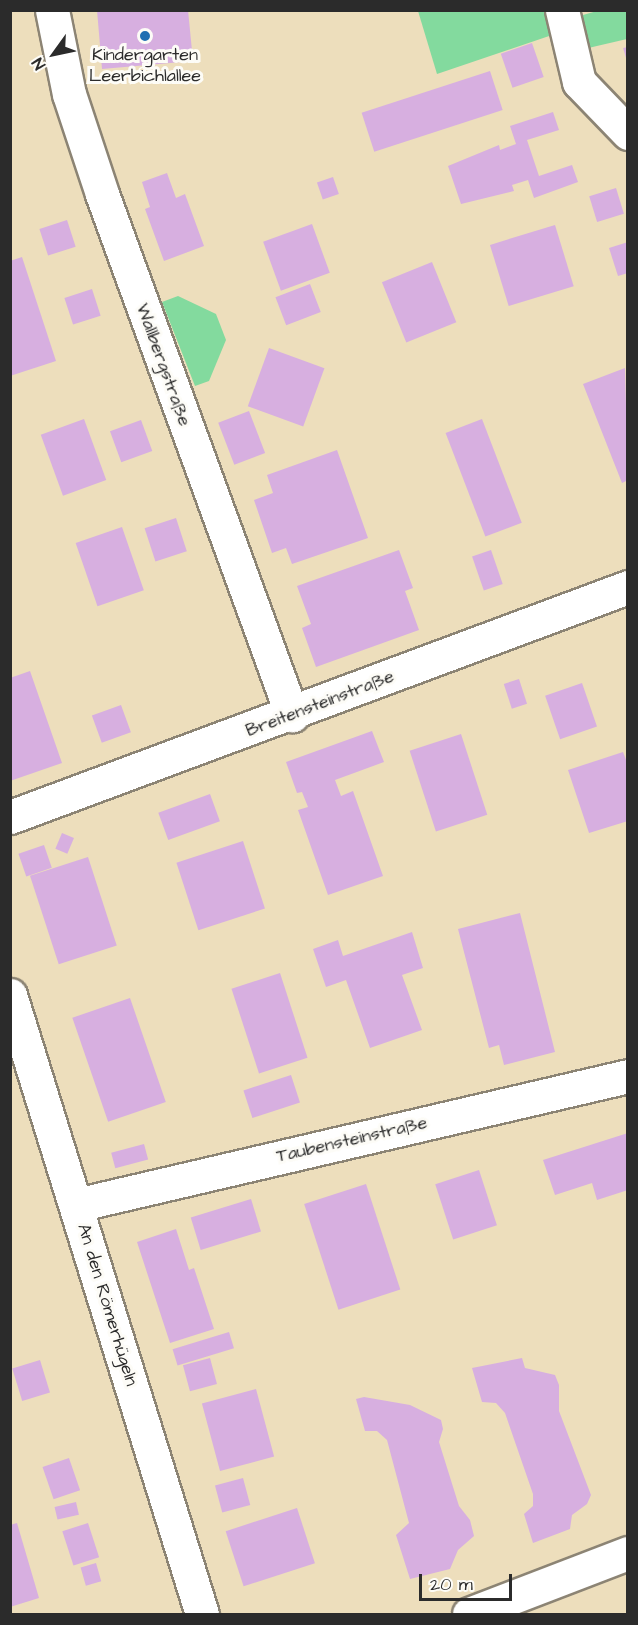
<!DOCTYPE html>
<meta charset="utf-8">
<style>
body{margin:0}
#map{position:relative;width:638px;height:1625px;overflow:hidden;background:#eddebc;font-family:"Architects Daughter",sans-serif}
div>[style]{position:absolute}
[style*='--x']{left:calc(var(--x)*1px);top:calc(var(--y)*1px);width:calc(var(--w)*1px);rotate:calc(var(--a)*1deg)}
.green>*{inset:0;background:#83da9e}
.building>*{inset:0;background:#d7afe0;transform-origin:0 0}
.roads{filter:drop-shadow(2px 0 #8c8474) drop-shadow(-2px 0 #8c8474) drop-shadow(0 2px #8c8474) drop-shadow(0 -2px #8c8474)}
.minor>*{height:33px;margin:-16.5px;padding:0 16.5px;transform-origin:16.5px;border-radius:16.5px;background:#fff}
.dots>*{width:16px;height:16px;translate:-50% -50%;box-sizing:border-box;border:3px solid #fdfcf7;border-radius:50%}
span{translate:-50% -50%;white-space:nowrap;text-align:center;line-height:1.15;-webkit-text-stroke:6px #fdfcf7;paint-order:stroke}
.poi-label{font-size:18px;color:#2b2b2b}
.street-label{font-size:18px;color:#2b2b2b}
.frame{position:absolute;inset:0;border:12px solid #2b2b2b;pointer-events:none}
.north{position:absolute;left:24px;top:24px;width:60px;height:60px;-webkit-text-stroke:4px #fdfcf7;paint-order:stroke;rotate:237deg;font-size:16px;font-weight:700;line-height:24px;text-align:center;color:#2b2b2b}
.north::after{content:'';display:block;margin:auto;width:21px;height:27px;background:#2b2b2b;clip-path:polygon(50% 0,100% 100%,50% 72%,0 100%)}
.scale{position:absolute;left:419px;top:1574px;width:93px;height:27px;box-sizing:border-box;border:3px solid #2b2b2b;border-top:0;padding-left:8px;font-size:18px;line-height:21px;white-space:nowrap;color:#2b2b2b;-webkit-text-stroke:4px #fdfcf7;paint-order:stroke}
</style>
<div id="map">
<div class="green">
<i style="clip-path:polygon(418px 11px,547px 11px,555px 34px,437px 74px)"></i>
<i style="clip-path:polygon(597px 11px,627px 11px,627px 39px,584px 49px,576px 17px)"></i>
<i style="clip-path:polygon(178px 296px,216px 314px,226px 340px,209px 381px,195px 386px,162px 302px)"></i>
</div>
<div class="building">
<i style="clip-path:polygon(97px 10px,188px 10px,193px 61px,102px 69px)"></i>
<i style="left:532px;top:43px;width:36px;height:33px;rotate:71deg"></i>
<i style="clip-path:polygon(628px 47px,628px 61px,627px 61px,623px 48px)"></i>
<i style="left:490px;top:71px;width:41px;height:135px;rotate:72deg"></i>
<i style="clip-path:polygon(553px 112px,559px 130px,527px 140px,539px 176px,572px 165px,578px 182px,534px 198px,528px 180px,512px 185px,514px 191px,461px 204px,448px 166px,499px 145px,500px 150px,516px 144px,510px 126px)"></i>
<i style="clip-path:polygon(167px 173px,176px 198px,185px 194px,204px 246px,164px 261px,145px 209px,150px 207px,142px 182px)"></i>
<i style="left:333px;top:177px;width:18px;height:17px;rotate:71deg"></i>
<i style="left:616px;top:188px;width:27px;height:28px;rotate:73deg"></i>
<i style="left:67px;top:220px;width:28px;height:29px;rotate:72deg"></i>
<i style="left:312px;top:224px;width:52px;height:52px;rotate:70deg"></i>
<i style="left:555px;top:225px;width:64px;height:68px;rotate:73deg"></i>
<i style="clip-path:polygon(628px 242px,628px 273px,618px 276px,609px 248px)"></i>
<i style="clip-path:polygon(22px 257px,56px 361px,10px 376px,10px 261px)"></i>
<i style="left:432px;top:262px;width:65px;height:54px;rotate:68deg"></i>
<i style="left:310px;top:284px;width:30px;height:37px;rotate:69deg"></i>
<i style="left:92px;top:289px;width:28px;height:29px;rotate:72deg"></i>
<i style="left:269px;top:348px;width:59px;height:62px;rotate:20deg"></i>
<i style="clip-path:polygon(625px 368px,628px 480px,622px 483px,583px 384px)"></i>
<i style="left:249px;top:411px;width:45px;height:33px;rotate:69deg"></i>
<i style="left:84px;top:419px;width:65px;height:46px;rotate:70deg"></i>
<i style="left:482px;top:419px;width:111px;height:39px;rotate:69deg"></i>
<i style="left:141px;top:420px;width:33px;height:33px;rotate:70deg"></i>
<i style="clip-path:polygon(337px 450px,368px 538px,292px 564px,286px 548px,272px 553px,254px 500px,273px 493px,267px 475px)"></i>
<i style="left:176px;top:518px;width:35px;height:33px;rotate:72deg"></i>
<i style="left:122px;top:527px;width:67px;height:49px;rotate:71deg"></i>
<i style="clip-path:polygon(399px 550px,413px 588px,405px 591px,419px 630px,316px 667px,302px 628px,311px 624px,297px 586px)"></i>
<i style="left:491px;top:550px;width:36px;height:20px;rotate:71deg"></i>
<i style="clip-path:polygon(30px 671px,62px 763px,10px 781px,10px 678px)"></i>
<i style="left:519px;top:679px;width:26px;height:16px;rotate:72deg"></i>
<i style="left:582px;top:683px;width:46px;height:39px;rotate:71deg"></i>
<i style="left:121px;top:705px;width:29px;height:31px;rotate:70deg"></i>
<i style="clip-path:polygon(372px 731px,384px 762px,335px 780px,341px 796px,353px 791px,383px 876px,328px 895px,298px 810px,308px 807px,302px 792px,297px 793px,286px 762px)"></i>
<i style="left:461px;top:734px;width:85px;height:54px;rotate:72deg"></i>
<i style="clip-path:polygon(623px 752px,628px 765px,628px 821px,589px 833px,568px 770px)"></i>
<i style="left:210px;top:794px;width:29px;height:55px;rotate:70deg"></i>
<i style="left:62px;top:833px;width:13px;height:17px;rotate:23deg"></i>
<i style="left:243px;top:841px;width:71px;height:70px;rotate:72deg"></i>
<i style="left:44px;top:845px;width:24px;height:27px;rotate:71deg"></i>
<i style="left:88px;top:857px;width:93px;height:61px;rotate:72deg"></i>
<i style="clip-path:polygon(520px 913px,555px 1052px,504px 1065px,499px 1045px,489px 1048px,458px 929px)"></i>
<i style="clip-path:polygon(412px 932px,423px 968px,402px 975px,422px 1030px,370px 1048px,346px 980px,326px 987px,313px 949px,338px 940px,343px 956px)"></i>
<i style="left:280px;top:973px;width:89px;height:51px;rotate:72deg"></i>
<i style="left:130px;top:998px;width:110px;height:61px;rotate:71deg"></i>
<i style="left:291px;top:1075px;width:29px;height:50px;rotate:72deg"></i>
<i style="clip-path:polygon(628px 1133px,628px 1190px,597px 1200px,592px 1183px,555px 1195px,543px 1160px)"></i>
<i style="left:144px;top:1144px;width:16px;height:34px;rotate:75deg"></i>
<i style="left:479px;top:1170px;width:58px;height:46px;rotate:72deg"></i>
<i style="left:366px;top:1184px;width:111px;height:65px;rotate:72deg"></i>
<i style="left:251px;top:1199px;width:34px;height:63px;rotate:73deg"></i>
<i style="clip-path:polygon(176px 1229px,189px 1270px,194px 1268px,214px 1329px,170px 1343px,137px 1242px)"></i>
<i style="left:229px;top:1332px;width:17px;height:59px;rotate:73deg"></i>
<i style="left:210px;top:1358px;width:27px;height:28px;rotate:75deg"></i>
<i style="clip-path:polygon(522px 1358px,525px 1368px,555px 1375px,559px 1385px,559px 1411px,591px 1495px,587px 1504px,572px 1515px,570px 1529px,533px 1543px,524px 1514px,533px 1506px,533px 1494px,505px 1413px,496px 1403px,482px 1402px,472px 1368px)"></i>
<i style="left:40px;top:1360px;width:34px;height:29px;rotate:73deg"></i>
<i style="left:256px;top:1389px;width:70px;height:56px;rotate:75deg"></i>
<i style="clip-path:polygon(364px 1397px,410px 1405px,441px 1420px,443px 1429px,439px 1442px,459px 1506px,470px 1520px,474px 1536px,458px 1550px,450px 1569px,410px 1579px,396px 1535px,409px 1523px,387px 1440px,377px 1431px,365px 1431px,356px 1399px)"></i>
<i style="left:69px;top:1458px;width:34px;height:28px;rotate:71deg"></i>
<i style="left:243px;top:1478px;width:28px;height:29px;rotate:75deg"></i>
<i style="left:76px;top:1502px;width:13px;height:22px;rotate:77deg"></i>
<i style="left:297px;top:1508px;width:58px;height:75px;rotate:72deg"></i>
<i style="clip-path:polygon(17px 1523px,39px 1598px,10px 1607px,10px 1525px)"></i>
<i style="left:88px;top:1523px;width:36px;height:27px;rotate:72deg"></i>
<i style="left:96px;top:1563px;width:19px;height:16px;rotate:74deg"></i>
</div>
<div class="roads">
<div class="minor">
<i style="--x:52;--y:10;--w:86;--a:78.6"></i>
<i style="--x:69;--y:94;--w:105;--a:71.7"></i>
<i style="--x:102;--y:194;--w:555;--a:69.96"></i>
<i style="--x:562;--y:10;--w:74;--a:76.7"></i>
<i style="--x:579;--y:82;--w:71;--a:46.1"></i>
<i style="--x:10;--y:817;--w:659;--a:-20.41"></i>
<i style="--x:10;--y:995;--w:648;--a:72.77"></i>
<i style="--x:76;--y:1205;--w:567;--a:-13.15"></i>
<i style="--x:469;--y:1614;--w:170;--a:-21"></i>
</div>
</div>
<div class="dots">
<i style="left:145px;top:36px;background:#1f6fb2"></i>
</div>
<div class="poi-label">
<span style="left:145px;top:66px">Kindergarten<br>Leerbichlallee</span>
</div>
<div class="street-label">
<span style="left:163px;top:365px;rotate:70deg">Wallbergstraße</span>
<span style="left:320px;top:704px;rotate:-21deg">Breitensteinstraße</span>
<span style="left:352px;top:1140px;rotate:-13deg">Taubensteinstraße</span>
<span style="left:107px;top:1305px;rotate:73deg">An den Römerhügeln</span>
</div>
<div class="frame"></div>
<div class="north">N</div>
<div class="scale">20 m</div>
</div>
